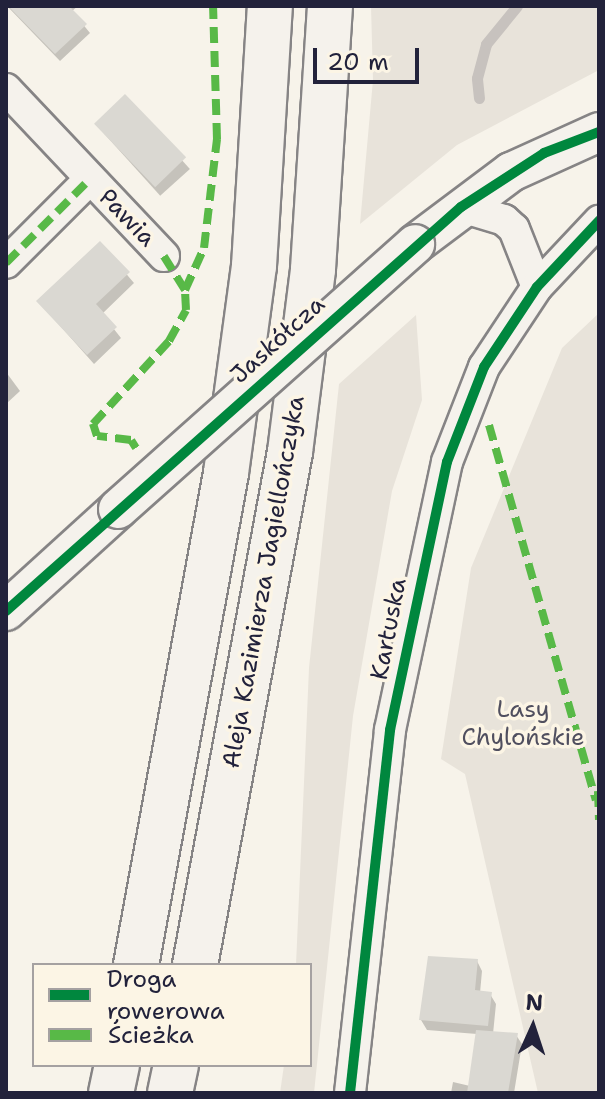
<!DOCTYPE html>
<meta charset="utf-8">
<style>
body{margin:0}
#map{position:relative;width:605px;height:1099px;overflow:hidden;background:#f7f3ea;font-family:"Shantell Sans",sans-serif}
div>[style]{position:absolute}
[style*='--x']{left:calc(var(--x)*1px);top:calc(var(--y)*1px);width:calc(var(--w)*1px);rotate:calc(var(--a)*1deg)}
.green>*{inset:0;background:#e8e3da}
.shadow>*{inset:0;background:#0003;transform-origin:0 0}
.stream>*{height:11px;margin:-5.5px;padding:0 5.5px;transform-origin:5.5px;border-radius:5.5px;background:#c7c2be}
.building>*{inset:0;background:#dad8d2;transform-origin:0 0}
.roads{filter:drop-shadow(2px 0 #868485) drop-shadow(-2px 0 #868485) drop-shadow(0 2px #868485) drop-shadow(0 -2px #868485)}
.minor>*{height:30px;margin:-15px;padding:0 15px;transform-origin:15px;border-radius:15px;background:#f5f2ec}
.tertiary>*{height:38px;margin:-19px;padding:0 19px;transform-origin:19px;border-radius:19px;background:#f5f2ec}
.motorway>*{height:44px;margin:-22px;padding:0 22px;transform-origin:22px;border-radius:22px;background:#f5f2ec}
.bridges{filter:drop-shadow(2px 0 #868485) drop-shadow(-2px 0 #868485) drop-shadow(0 2px #868485) drop-shadow(0 -2px #868485)}
.tertiary-bridge>*{height:38px;margin:-19px;padding:0 19px;transform-origin:19px;border-radius:19px;background:#f5f2ec}
.quiet>*{height:8px;margin-top:-4px;transform-origin:0;background:repeating-linear-gradient(90deg,#58b947 0 16px,transparent 0 24px)}
.cycleway>*{height:10px;margin:-5px;padding:0 5px;transform-origin:5px;border-radius:5px;background:#00873e}
span{translate:-50% -50%;white-space:nowrap;text-align:center;line-height:1.15;-webkit-text-stroke:7px #fcf5e5;paint-order:stroke}
.street-label{font-size:24px;color:#22223b}
.park-label{font-size:24px;color:#504f5f}
.frame{position:absolute;inset:0;border:8px solid #22223b;pointer-events:none}
.legend{position:absolute;left:32px;top:963px;width:280px;height:104px;box-sizing:border-box;background:#fcf5e5;border:2px solid #a5a1a1;margin:0;padding:10px 14px;list-style:none;font-size:24px;color:#22223b}
.legend li{display:flex;align-items:center;gap:16px;height:40px}
.legend b{width:40px;border:2px solid #a5a1a1}
.north{position:absolute;left:493px;top:987px;width:80px;height:80px;-webkit-text-stroke:6px #fcf5e5;paint-order:stroke;rotate:3deg;font-size:22px;font-weight:700;line-height:32px;text-align:center;color:#22223b}
.north::after{content:'';display:block;margin:auto;width:28px;height:36px;background:#22223b;clip-path:polygon(50% 0,100% 100%,50% 72%,0 100%)}
.scale{position:absolute;left:313px;top:48px;width:106px;height:36px;box-sizing:border-box;border:4px solid #22223b;border-top:0;padding-left:10px;font-size:24px;line-height:28px;white-space:nowrap;color:#22223b;-webkit-text-stroke:6px #fcf5e5;paint-order:stroke}
</style>
<div id="map">
<div class="green">
<i style="clip-path:polygon(371px 6px,599px 6px,599px 70px,457px 145px,360px 224px,373px 80px)"></i>
<i style="clip-path:polygon(599px 313px,599px 1093px,538px 1093px,465px 774px,441px 759px,471px 568px,562px 348px)"></i>
<i style="clip-path:polygon(416px 315px,422px 400px,392px 491px,353px 716px,314px 1093px,280px 1093px,284px 1065px,310px 1065px,310px 965px,296px 965px,309px 668px,339px 384px)"></i>
</div>
<div class="shadow">
<i style="clip-path:polygon(7px 6px,78px 6px,72px 11px,90px 33px,60px 61px)"></i>
<i style="left:125px;top:97px;width:97px;height:40px;rotate:48deg"></i>
<i style="clip-path:polygon(100px 243px,134px 283px,102px 314px,121px 338px,94px 364px,38px 301px)"></i>
<i style="clip-path:polygon(6px 372px,20px 391px,6px 404px)"></i>
<i style="clip-path:polygon(477px 961px,482px 971px,480px 993px,490px 994px,496px 1004px,493px 1034px,516px 1035px,522px 1044px,514px 1093px,451px 1093px,453px 1082px,470px 1086px,477px 1034px,427px 1030px,421px 1020px)"></i>
</div>
<div class="stream">
<i style="--x:479;--y:98;--w:20;--a:-96"></i>
<i style="--x:477;--y:78;--w:35;--a:-75"></i>
<i style="--x:486;--y:44;--w:49;--a:-50.8"></i>
</div>
<div class="building">
<i style="clip-path:polygon(8px 6px,69px 6px,87px 24px,55px 54px)"></i>
<i style="left:125px;top:94px;width:88px;height:43px;rotate:46deg"></i>
<i style="clip-path:polygon(100px 241px,130px 272px,96px 304px,117px 327px,87px 355px,36px 301px)"></i>
<i style="clip-path:polygon(428px 956px,478px 959px,475px 990px,492px 992px,488px 1026px,419px 1020px)"></i>
<i style="clip-path:polygon(476px 1030px,518px 1033px,508px 1093px,467px 1093px)"></i>
</div>
<div class="roads">
<div class="minor">
<i style="--x:6;--y:89;--w:230;--a:46.6"></i>
<i style="--x:461;--y:207;--w:45;--a:16.8"></i>
<i style="--x:504;--y:220;--w:13;--a:42"></i>
<i style="--x:514;--y:229;--w:62;--a:68.4"></i>
<i style="--x:6;--y:263;--w:119;--a:-45"></i>
<i style="--x:350;--y:1093;--w:365;--a:-83.7"></i>
<i style="--x:390;--y:730;--w:274;--a:-78"></i>
<i style="--x:447;--y:462;--w:102;--a:-68.7"></i>
<i style="--x:484;--y:367;--w:96;--a:-56.5"></i>
<i style="--x:537;--y:287;--w:91;--a:-46.8"></i>
</div>
<div class="tertiary">
<i style="--x:415;--y:244;--w:120;--a:-36.9"></i>
<i style="--x:511;--y:172;--w:97;--a:-24.4"></i>
<i style="--x:6;--y:611;--w:151;--a:-42.3"></i>
</div>
<div class="motorway">
<i style="--x:136;--y:965;--w:500;--a:-79.63"></i>
<i style="--x:226;--y:473;--w:209;--a:-82.3"></i>
<i style="--x:254;--y:266;--w:260;--a:-86.5"></i>
<i style="--x:195;--y:965;--w:522;--a:-79.51"></i>
<i style="--x:290;--y:452;--w:184;--a:-82.8"></i>
<i style="--x:313;--y:269;--w:264;--a:-86.3"></i>
<i style="--x:111;--y:1093;--w:29;--a:-78"></i>
<i style="--x:170;--y:1093;--w:29;--a:-78"></i>
</div>
</div>
<div class="bridges">
<div class="tertiary-bridge">
<i style="--x:118;--y:509;--w:398;--a:-41.7"></i>
</div>
</div>
<div class="quiet">
<i style="--x:6;--y:263;--w:119;--a:-45"></i>
<i style="--x:185;--y:290;--w:46;--a:-65.7"></i>
<i style="--x:204;--y:248;--w:110;--a:-83.2"></i>
<i style="--x:217;--y:139;--w:133;--a:-91.7"></i>
<i style="--x:489;--y:425;--w:390;--a:74.1"></i>
<i style="--x:136;--y:448;--w:9;--a:-122"></i>
<i style="--x:131;--y:440;--w:34;--a:-173"></i>
<i style="--x:97;--y:436;--w:13;--a:-108"></i>
<i style="--x:93;--y:424;--w:113;--a:-47.5"></i>
<i style="--x:169;--y:341;--w:35;--a:-61"></i>
<i style="--x:186;--y:310;--w:20;--a:-93"></i>
<i style="--x:185;--y:290;--w:40;--a:-122"></i>
<i style="--x:598;--y:791;--w:29;--a:88"></i>
</div>
<div class="cycleway">
<i style="--x:6;--y:611;--w:608;--a:-41.6"></i>
<i style="--x:461;--y:207;--w:99;--a:-33"></i>
<i style="--x:544;--y:153;--w:59;--a:-20.9"></i>
<i style="--x:350;--y:1093;--w:365;--a:-83.7"></i>
<i style="--x:390;--y:730;--w:274;--a:-78"></i>
<i style="--x:447;--y:462;--w:102;--a:-68.7"></i>
<i style="--x:484;--y:367;--w:96;--a:-56.5"></i>
<i style="--x:537;--y:287;--w:91;--a:-46.8"></i>
</div>
<div class="street-label">
<span style="left:127px;top:218px;rotate:46deg">Pawia</span>
<span style="left:278px;top:340px;rotate:-42deg">Jaskółcza</span>
<span style="left:264px;top:582px;rotate:-80deg">Aleja Kazimierza Jagiellończyka</span>
<span style="left:389px;top:629px;rotate:-79deg">Kartuska</span>
</div>
<div class="park-label">
<span style="left:523px;top:724px">Lasy<br>Chylońskie</span>
</div>
<div class="frame"></div>
<ul class="legend">
<li><b style="height:10px;background:#00873e"></b>Droga rowerowa</li>
<li><b style="height:10px;background:#58b947"></b>Ścieżka</li>
</ul>
<div class="north">N</div>
<div class="scale">20 m</div>
</div>
